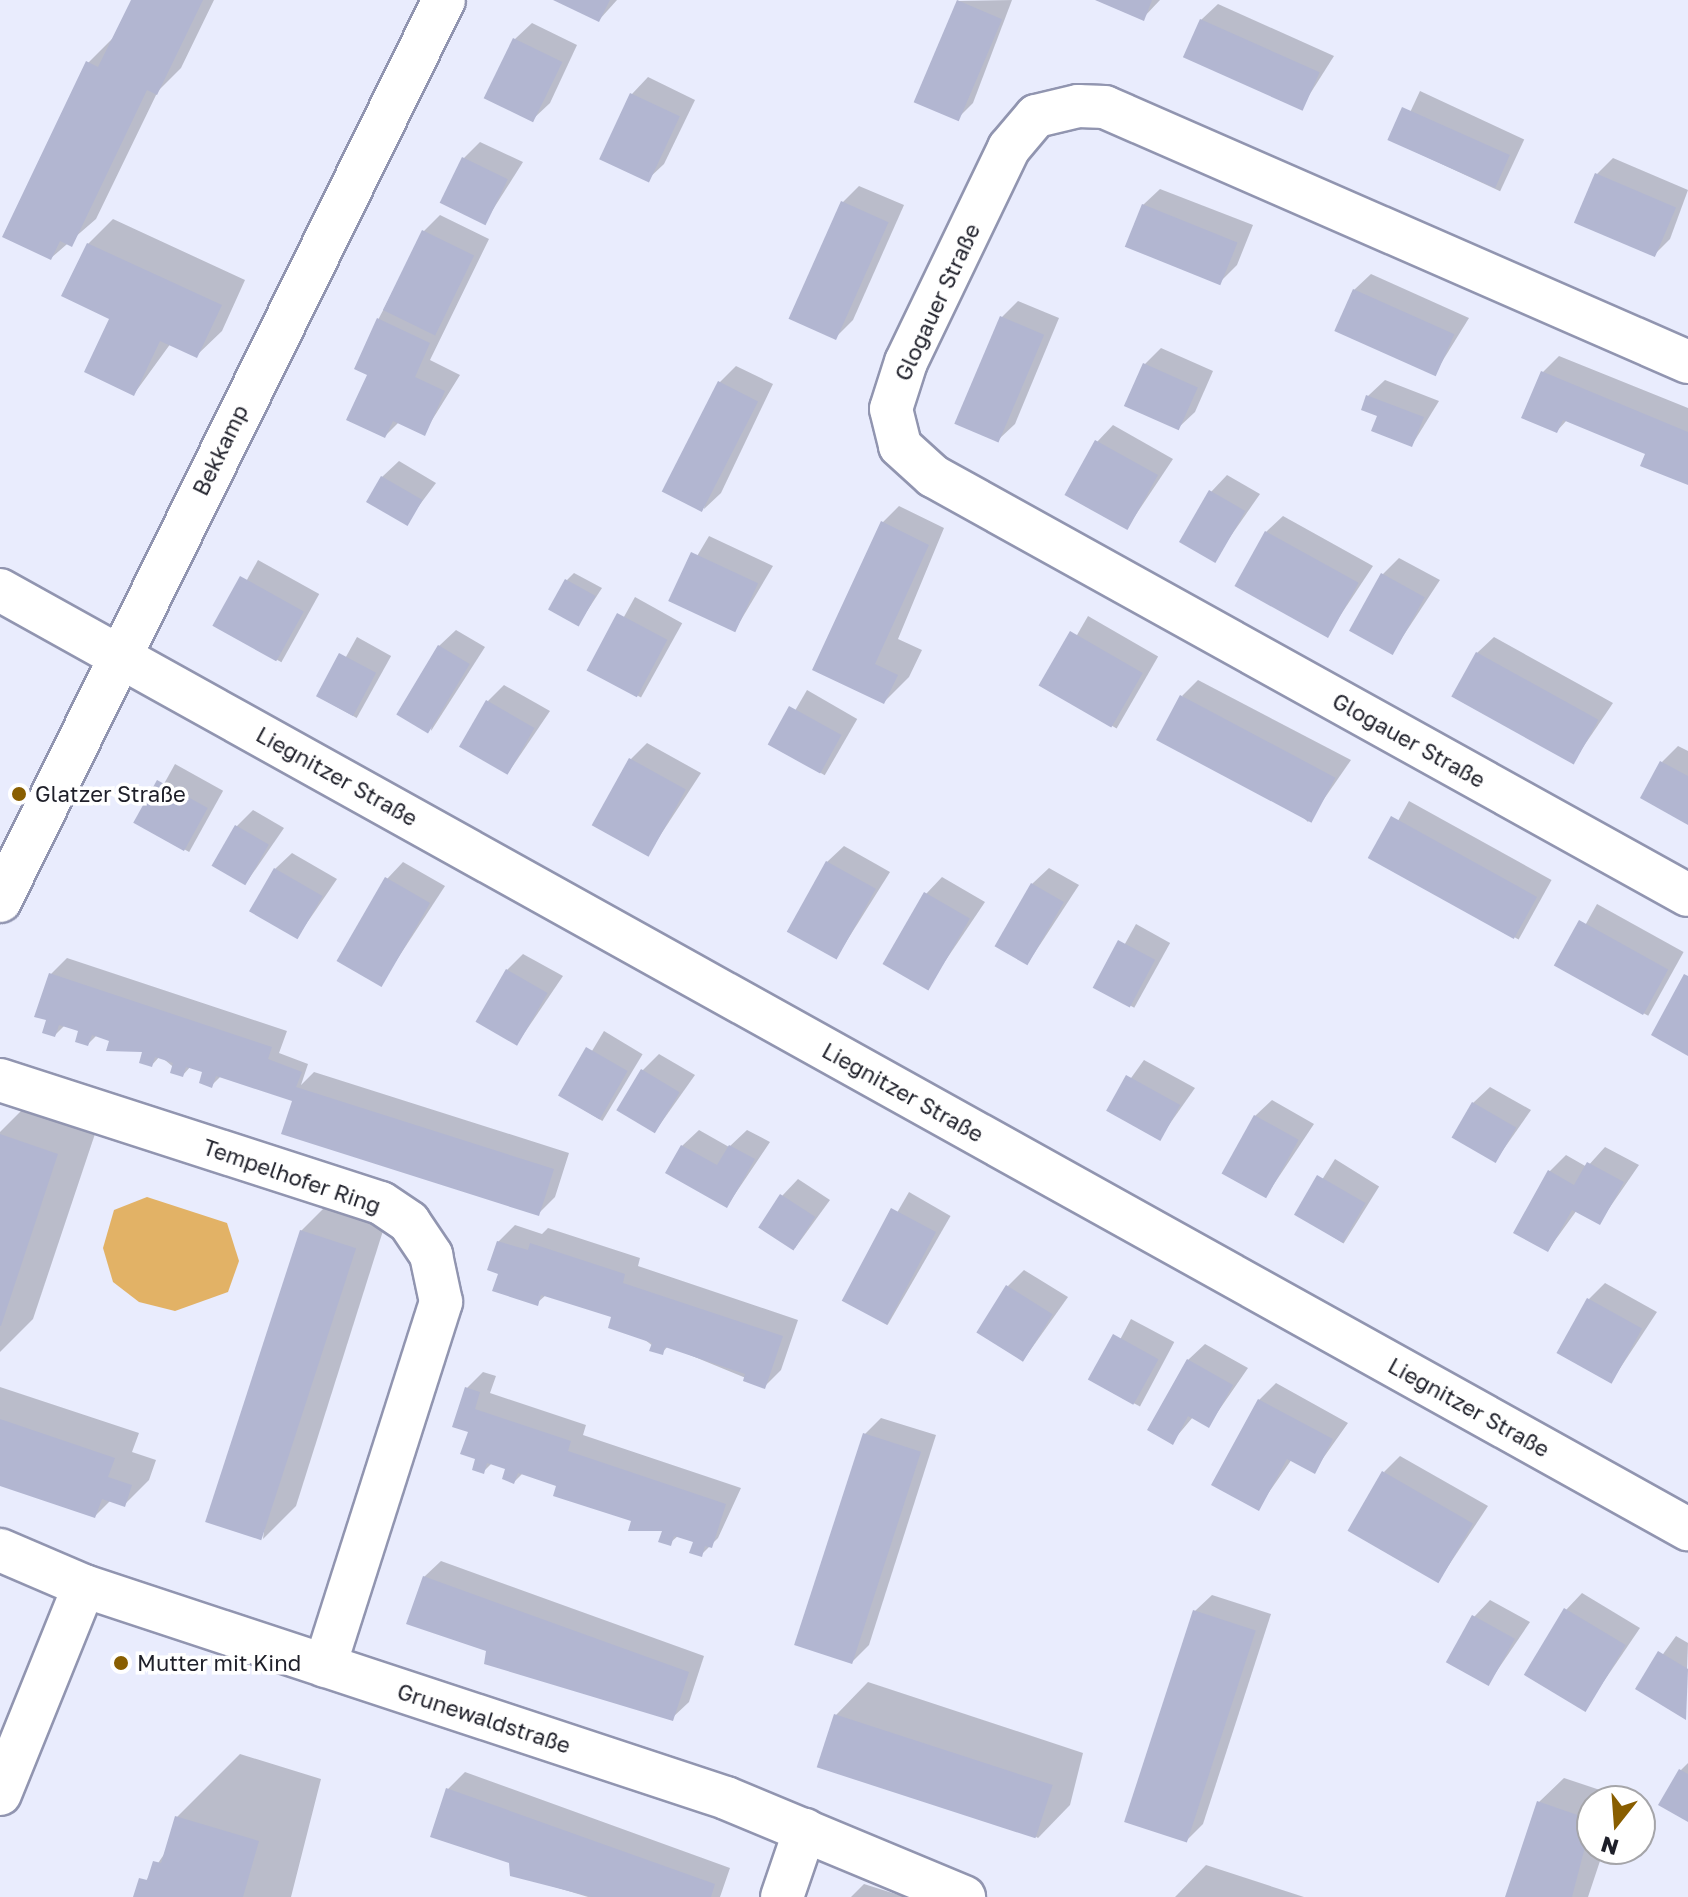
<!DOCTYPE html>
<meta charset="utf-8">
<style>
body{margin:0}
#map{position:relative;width:1688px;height:1897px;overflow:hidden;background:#e9ecfd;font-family:"Golos Text",sans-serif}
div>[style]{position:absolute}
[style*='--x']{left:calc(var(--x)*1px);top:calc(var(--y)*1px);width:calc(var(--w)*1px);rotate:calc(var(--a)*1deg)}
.green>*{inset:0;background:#e2b266}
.shadow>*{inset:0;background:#0003;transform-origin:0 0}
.building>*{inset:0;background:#b2b6d1;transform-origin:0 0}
.roads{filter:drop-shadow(2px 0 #9195b0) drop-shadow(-2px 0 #9195b0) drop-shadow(0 2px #9195b0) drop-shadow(0 -2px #9195b0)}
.minor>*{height:42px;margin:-21px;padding:0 21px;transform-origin:21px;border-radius:21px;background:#fff}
.dots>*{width:22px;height:22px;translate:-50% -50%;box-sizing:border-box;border:4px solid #fff;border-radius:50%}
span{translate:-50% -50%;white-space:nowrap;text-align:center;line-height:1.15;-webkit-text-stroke:7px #fff;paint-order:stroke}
.street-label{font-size:22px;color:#1e1f29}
.poi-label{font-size:22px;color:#1e1f29}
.left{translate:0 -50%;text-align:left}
.north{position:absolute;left:1576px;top:1785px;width:80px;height:80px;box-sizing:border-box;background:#fff;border:2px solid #a5a5a9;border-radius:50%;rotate:197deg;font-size:22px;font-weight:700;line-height:32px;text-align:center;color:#1e1f29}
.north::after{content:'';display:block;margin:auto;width:28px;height:36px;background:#895e00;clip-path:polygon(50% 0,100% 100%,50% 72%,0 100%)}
</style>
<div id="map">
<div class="green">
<i style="clip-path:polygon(147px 1197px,227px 1223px,239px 1261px,228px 1292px,175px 1311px,139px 1302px,113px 1282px,103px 1248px,114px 1210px)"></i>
</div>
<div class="shadow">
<i style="clip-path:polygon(133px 0,214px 0,181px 68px,158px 91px,96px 219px,51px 258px,88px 63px,113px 38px)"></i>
<i style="clip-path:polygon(558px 0,617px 0,599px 20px)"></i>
<i style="clip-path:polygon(1012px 0,973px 103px,957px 119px,915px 101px,959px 1px)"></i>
<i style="clip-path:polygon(1100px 0,1160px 0,1143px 18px)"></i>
<i style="clip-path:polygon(1218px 4px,1334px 56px,1301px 108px,1201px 20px)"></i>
<i style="clip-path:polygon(532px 23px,577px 45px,550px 103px,533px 119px,515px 39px)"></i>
<i style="clip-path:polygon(648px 77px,695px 100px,664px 164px,647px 180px,601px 158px,632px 94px)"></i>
<i style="left:1420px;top:91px;width:115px;height:57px;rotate:25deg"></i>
<i style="clip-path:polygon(480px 142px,523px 162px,485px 222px,464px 158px)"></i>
<i style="clip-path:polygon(1613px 158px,1688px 190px,1670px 239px,1654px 255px,1597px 174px)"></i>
<i style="clip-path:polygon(859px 186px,904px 205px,853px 320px,836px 337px,843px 202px)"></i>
<i style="clip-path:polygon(1160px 189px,1253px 225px,1237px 265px,1221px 281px,1143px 205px)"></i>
<i style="clip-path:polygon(440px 215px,489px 239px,430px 360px,460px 375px,424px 433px,399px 422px,385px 436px,370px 374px,378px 320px,424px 231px)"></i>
<i style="clip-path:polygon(113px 219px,245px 280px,222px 331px,197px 355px,171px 343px,134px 394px,88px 244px)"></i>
<i style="clip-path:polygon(1371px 274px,1469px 318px,1435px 373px,1354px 290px)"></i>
<i style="clip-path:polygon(1018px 301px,1059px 318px,1015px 424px,998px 440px,1002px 317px)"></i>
<i style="clip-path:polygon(1161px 348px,1213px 371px,1195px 412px,1178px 428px,1145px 364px)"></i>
<i style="clip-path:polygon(1559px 356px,1688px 408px,1688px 483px,1648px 453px,1567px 420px,1557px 431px,1543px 372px)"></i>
<i style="clip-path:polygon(736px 366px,773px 384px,721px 493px,704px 509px,720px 382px)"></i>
<i style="clip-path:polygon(1385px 380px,1439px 401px,1412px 445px,1368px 396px)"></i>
<i style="clip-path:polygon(1113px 425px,1173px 459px,1127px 528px,1097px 442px)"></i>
<i style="clip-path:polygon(399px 461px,436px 483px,406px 523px,382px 477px)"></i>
<i style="clip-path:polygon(1227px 475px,1260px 494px,1214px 560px,1211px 492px)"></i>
<i style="clip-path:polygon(899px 506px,944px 528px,898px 639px,922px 650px,909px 677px,884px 702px,814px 669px,882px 523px)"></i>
<i style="clip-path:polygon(1283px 516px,1373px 566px,1328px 634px,1266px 532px)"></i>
<i style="clip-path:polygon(709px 536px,773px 566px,735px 630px,671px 600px)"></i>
<i style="clip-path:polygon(1399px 558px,1440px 580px,1392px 653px,1383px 574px)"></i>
<i style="left:258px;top:560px;width:70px;height:78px;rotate:29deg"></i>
<i style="clip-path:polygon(574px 573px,602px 588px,578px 625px,567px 580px)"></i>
<i style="left:635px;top:597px;width:54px;height:85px;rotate:29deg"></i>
<i style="left:1088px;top:616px;width:81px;height:83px;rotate:30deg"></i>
<i style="clip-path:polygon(456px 630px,485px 647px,431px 731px,439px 646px)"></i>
<i style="left:357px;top:637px;width:39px;height:71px;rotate:29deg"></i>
<i style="clip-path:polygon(1494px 637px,1613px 703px,1573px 762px,1477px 653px)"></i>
<i style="clip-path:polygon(1198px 680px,1351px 760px,1308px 822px,1182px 696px)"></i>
<i style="clip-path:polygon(504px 685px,550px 711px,508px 773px,488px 701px)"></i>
<i style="left:807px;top:690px;width:58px;height:65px;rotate:30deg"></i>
<i style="clip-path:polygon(647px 743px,701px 773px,648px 854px,631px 759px)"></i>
<i style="clip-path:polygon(1678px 746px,1688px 751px,1688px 822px,1662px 762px)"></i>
<i style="left:175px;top:764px;width:55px;height:70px;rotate:29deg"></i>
<i style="left:1409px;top:801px;width:163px;height:68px;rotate:29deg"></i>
<i style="clip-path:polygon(253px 810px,284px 828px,246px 883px,236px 827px)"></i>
<i style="clip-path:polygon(844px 846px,890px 872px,836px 958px,827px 862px)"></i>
<i style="clip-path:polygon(292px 853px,337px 879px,298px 936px,275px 869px)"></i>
<i style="clip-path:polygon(403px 862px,445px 886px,381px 984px,387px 879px)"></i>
<i style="clip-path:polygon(1049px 868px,1079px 885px,1028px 963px,1032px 884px)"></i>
<i style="clip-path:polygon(942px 877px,985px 902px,927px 988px,926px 894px)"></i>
<i style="left:1597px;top:904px;width:99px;height:73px;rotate:29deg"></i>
<i style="left:1136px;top:924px;width:39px;height:74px;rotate:29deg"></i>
<i style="clip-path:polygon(523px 954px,563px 976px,517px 1044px,507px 970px)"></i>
<i style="clip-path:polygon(67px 958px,287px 1031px,279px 1053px,308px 1064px,301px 1085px,314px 1072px,569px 1153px,555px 1197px,539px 1213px,294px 1100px,221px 1076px,212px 1085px,205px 1071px,191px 1066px,183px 1075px,160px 1056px,152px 1065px,145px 1050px,97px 1035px,88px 1044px,81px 1030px,65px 1025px,55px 1035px,51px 974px)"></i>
<i style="left:604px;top:1031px;width:45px;height:78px;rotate:31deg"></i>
<i style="clip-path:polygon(659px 1054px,695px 1075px,656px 1130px,642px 1071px)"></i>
<i style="clip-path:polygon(1144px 1060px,1195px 1088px,1159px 1139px,1108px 1110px)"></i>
<i style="clip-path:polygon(45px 1087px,104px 1107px,33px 1319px,0 1352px,0 1132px)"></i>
<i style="clip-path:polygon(1490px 1087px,1531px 1110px,1496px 1160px,1473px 1103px)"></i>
<i style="clip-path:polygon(1272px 1100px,1314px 1124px,1266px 1196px,1255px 1116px)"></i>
<i style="clip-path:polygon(699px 1130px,729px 1147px,747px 1130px,770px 1142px,727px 1206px,682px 1146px)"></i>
<i style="clip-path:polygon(1605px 1147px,1639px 1165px,1599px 1223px,1577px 1210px,1548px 1250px,1550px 1171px,1566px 1155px,1587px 1167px)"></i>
<i style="left:1335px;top:1159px;width:52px;height:67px;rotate:32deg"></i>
<i style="clip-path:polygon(798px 1179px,830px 1200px,795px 1248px,782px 1196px)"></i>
<i style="left:909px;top:1192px;width:48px;height:126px;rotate:30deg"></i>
<i style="clip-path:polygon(334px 1198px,388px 1215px,296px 1506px,263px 1539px,301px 1231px)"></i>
<i style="clip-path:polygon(515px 1225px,542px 1234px,548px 1228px,640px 1258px,638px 1266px,798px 1320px,781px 1370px,765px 1386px,668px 1346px,662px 1353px,614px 1316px,546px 1295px,537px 1303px,501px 1273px,498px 1242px)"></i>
<i style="clip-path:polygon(1024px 1270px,1068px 1297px,1024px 1359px,1008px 1286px)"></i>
<i style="clip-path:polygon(1605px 1283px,1657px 1312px,1611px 1382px,1589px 1299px)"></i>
<i style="left:1131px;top:1319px;width:49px;height:73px;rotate:28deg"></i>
<i style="clip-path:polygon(1205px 1344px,1248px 1368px,1208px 1426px,1193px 1417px,1172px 1442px,1188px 1360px)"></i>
<i style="clip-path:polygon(483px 1372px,496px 1376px,490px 1393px,586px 1425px,583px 1435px,741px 1488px,718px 1538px,702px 1554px,696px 1540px,679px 1535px,670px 1543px,665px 1529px,559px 1485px,523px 1473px,514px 1482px,507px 1468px,492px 1463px,483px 1472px,467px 1388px)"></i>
<i style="clip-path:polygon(1276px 1383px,1348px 1423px,1314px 1471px,1292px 1459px,1258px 1508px,1259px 1400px)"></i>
<i style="clip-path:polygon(0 1387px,139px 1433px,132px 1452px,156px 1460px,149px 1480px,124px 1505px,111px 1500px,95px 1516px,0 1484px)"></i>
<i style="clip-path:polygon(881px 1418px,936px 1435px,869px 1645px,852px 1662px,865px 1434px)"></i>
<i style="clip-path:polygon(1400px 1456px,1488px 1506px,1439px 1580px,1384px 1472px)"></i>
<i style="clip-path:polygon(441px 1561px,704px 1656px,689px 1702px,672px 1718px,488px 1649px,424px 1577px)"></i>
<i style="clip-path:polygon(1582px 1593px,1640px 1628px,1585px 1709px,1566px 1610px)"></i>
<i style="clip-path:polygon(1212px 1595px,1271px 1614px,1203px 1824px,1187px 1840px,1195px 1611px)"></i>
<i style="clip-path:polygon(1490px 1600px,1530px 1622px,1488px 1684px,1474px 1617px)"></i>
<i style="clip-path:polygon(1676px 1636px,1688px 1643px,1685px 1718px,1638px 1689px)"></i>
<i style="clip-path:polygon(868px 1682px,1083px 1753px,1070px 1805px,1038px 1838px,836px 1715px)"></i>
<i style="clip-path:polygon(240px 1754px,321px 1779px,291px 1897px,135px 1897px,167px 1850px,177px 1817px)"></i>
<i style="clip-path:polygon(1688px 1763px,1688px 1820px,1681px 1770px)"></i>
<i style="clip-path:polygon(465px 1772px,730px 1868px,720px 1897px,588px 1897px,512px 1874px,511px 1861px,448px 1789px)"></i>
<i style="clip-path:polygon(1564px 1778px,1621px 1797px,1592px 1801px,1592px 1849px,1604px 1849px,1588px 1897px,1507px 1897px,1539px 1802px)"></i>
<i style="clip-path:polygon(1206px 1865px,1304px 1897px,1175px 1897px)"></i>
<i style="clip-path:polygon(864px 1884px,905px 1897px,851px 1897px)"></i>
</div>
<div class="building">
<i style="clip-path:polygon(131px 0,203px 0,157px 95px,147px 90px,72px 247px,60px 241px,51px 260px,2px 237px,86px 61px,98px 67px)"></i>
<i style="clip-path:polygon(553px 0,610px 0,599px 22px)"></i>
<i style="left:957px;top:0;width:49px;height:111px;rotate:23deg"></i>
<i style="clip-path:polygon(1095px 0,1152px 0,1144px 21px)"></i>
<i style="left:1200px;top:19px;width:131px;height:42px;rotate:24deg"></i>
<i style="left:513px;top:38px;width:55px;height:67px;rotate:26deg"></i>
<i style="left:630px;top:93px;width:55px;height:73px;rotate:25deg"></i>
<i style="left:1402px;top:107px;width:118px;height:36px;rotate:24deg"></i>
<i style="left:462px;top:157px;width:51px;height:51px;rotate:26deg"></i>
<i style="left:1595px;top:173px;width:88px;height:54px;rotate:23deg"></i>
<i style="left:841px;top:201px;width:52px;height:129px;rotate:24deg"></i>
<i style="left:1142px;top:204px;width:103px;height:46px;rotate:22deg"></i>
<i style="left:422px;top:230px;width:58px;height:89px;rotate:26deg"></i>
<i style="clip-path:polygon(87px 243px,222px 305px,197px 358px,160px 341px,134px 396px,84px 372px,109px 319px,61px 296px)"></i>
<i style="left:1353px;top:289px;width:111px;height:46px;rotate:24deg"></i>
<i style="left:1000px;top:316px;width:48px;height:117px;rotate:23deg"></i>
<i style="clip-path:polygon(377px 318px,430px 343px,415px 377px,445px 391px,425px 436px,393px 421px,385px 438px,346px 420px,367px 375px,354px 369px)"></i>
<i style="left:1143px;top:363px;width:60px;height:47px;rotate:24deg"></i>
<i style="clip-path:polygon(1541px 371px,1688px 432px,1688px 485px,1640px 466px,1645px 454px,1563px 420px,1557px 433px,1521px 418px)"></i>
<i style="left:718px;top:381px;width:45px;height:124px;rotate:27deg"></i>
<i style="clip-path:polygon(1366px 395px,1424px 417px,1412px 447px,1371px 431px,1377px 416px,1361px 410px)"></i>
<i style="left:1095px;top:440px;width:72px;height:63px;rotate:29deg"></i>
<i style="left:381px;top:476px;width:48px;height:30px;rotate:30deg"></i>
<i style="left:1209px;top:490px;width:42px;height:60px;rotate:30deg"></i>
<i style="clip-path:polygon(881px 521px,929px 545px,875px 664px,898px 675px,884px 704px,812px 670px)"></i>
<i style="left:1265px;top:531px;width:107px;height:63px;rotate:29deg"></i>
<i style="left:691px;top:552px;width:74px;height:54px;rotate:25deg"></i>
<i style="left:1381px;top:573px;width:50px;height:66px;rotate:29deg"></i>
<i style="left:240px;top:576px;width:73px;height:57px;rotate:29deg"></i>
<i style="left:565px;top:579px;width:35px;height:35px;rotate:29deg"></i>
<i style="left:617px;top:613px;width:57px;height:65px;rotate:28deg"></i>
<i style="left:1070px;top:631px;width:84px;height:63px;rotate:30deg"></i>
<i style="left:438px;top:645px;width:37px;height:81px;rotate:31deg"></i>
<i style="left:1476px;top:652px;width:140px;height:51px;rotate:29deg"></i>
<i style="left:339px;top:653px;width:42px;height:49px;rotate:28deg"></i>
<i style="left:1180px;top:695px;width:176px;height:51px;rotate:28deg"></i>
<i style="left:486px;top:700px;width:56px;height:54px;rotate:30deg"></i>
<i style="left:789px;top:706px;width:60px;height:44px;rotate:29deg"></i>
<i style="left:629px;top:758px;width:65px;height:77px;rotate:29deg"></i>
<i style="clip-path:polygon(1660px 761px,1688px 776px,1688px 825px,1640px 798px)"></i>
<i style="left:157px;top:780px;width:58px;height:49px;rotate:29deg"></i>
<i style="left:1391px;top:816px;width:167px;height:48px;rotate:29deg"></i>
<i style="left:235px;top:825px;width:39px;height:47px;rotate:30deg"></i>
<i style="left:826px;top:861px;width:57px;height:81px;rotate:29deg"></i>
<i style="left:274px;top:868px;width:56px;height:50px;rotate:30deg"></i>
<i style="left:385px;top:877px;width:52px;height:97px;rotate:30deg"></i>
<i style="left:1031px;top:883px;width:38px;height:73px;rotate:30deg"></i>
<i style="left:924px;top:892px;width:53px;height:83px;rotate:30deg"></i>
<i style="left:1579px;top:920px;width:102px;height:52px;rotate:29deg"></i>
<i style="left:1118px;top:940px;width:42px;height:54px;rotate:28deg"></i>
<i style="left:506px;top:969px;width:48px;height:61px;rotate:30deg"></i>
<i style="clip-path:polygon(49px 973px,272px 1047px,268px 1059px,302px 1072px,296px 1087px,554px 1169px,539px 1216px,281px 1134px,292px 1101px,216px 1076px,212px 1088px,199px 1083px,202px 1072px,186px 1067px,183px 1077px,170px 1073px,173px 1063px,155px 1057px,152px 1067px,139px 1063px,142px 1052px,106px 1051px,109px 1041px,92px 1035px,88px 1046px,75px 1042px,78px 1031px,59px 1025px,55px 1037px,42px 1033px,46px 1020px,34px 1017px)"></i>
<i style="clip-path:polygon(1684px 974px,1688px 976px,1688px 1056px,1651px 1035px)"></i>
<i style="left:586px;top:1047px;width:48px;height:56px;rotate:30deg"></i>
<i style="left:641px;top:1069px;width:45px;height:48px;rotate:31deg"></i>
<i style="left:1126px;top:1075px;width:62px;height:41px;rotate:29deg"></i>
<i style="left:1472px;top:1102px;width:51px;height:41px;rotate:30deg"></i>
<i style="left:1254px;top:1115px;width:51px;height:67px;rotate:29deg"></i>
<i style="clip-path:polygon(0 1134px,58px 1154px,1px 1326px,0 1326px)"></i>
<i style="clip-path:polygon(681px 1145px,717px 1165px,729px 1145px,755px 1159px,727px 1208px,665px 1173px)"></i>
<i style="clip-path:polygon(1587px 1162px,1624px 1182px,1600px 1225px,1572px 1210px,1548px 1252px,1513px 1233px,1548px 1170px,1574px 1185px)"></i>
<i style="left:1317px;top:1175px;width:56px;height:46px;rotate:30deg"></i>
<i style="left:780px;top:1194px;width:42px;height:40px;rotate:33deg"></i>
<i style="left:891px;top:1208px;width:51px;height:105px;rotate:28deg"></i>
<i style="left:300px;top:1230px;width:59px;height:307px;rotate:18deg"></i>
<i style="clip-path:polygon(497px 1241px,528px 1250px,530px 1243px,625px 1274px,623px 1283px,783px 1336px,765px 1389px,743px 1381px,745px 1374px,665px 1347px,663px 1355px,649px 1351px,652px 1343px,608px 1328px,611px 1317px,541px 1295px,538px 1306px,492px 1291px,498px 1274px,487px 1270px)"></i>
<i style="left:1006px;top:1285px;width:55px;height:56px;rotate:32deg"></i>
<i style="left:1587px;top:1298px;width:63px;height:63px;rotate:29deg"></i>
<i style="left:1113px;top:1334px;width:52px;height:52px;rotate:29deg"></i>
<i style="clip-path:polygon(1187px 1359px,1233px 1385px,1209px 1428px,1188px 1416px,1173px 1445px,1147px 1430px)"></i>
<i style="clip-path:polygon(465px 1387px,480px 1392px,475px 1409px,571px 1441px,568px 1451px,726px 1504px,712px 1548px,705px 1546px,702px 1557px,689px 1553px,693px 1542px,674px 1536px,671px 1546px,658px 1542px,662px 1531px,628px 1531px,631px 1521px,553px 1496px,556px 1486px,518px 1473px,514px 1484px,502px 1479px,505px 1469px,487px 1463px,484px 1474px,472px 1470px,475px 1459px,460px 1454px,468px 1432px,452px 1427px)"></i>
<i style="clip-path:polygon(1258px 1399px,1333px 1439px,1315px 1474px,1287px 1459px,1259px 1511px,1211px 1485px)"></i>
<i style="clip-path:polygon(0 1419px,115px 1458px,108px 1477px,132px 1485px,125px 1507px,102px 1499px,95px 1518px,0 1486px)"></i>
<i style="left:863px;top:1433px;width:61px;height:223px;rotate:18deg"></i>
<i style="left:1382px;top:1471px;width:105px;height:69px;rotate:30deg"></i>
<i style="clip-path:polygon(423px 1576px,689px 1672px,673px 1721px,484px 1664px,486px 1651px,406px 1624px)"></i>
<i style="left:1564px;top:1608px;width:72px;height:78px;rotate:31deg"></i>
<i style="left:1193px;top:1610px;width:66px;height:223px;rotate:18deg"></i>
<i style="left:1472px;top:1615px;width:49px;height:54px;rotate:29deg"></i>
<i style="clip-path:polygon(1658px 1651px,1688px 1669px,1686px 1720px,1635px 1689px)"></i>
<i style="left:834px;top:1714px;width:230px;height:56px;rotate:18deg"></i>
<i style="clip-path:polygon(1679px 1769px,1688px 1774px,1688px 1822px,1658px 1805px)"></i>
<i style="clip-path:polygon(446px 1788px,715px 1884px,711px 1897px,592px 1897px,510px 1876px,509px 1863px,430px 1837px)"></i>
<i style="clip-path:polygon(1537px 1801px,1592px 1820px,1572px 1897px,1505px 1897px)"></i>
<i style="clip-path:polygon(175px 1816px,259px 1841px,243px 1897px,133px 1897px,139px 1878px,147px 1880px,153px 1861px,161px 1863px)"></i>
</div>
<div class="roads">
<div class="minor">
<i style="--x:1688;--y:362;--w:636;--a:-156.38"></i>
<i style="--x:1105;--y:107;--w:27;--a:-178"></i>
<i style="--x:1078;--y:106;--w:43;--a:166.6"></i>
<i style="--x:1036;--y:116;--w:42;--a:130.2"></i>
<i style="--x:1009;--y:148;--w:237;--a:115.7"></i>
<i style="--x:906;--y:362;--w:49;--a:107.7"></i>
<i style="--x:891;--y:409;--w:38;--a:76"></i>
<i style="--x:900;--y:446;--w:45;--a:42.3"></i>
<i style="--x:933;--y:476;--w:863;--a:29.03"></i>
<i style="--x:0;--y:590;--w:1932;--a:29.09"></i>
<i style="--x:0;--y:901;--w:1004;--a:-63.77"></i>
<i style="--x:0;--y:1080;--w:400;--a:17.9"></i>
<i style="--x:381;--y:1203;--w:34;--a:34"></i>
<i style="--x:409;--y:1222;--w:40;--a:56"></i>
<i style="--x:431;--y:1255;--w:48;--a:78"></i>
<i style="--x:441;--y:1302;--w:382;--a:107.7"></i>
<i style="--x:0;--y:1550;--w:91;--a:23.2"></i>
<i style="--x:84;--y:1586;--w:676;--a:18.27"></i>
<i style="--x:726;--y:1798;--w:258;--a:22.6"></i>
<i style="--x:0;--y:1794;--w:224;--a:-68"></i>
<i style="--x:782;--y:1897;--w:71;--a:-71.1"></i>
</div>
</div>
<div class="dots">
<i style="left:19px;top:794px;background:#895e00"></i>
<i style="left:121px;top:1663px;background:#895e00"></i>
</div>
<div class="street-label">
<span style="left:937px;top:302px;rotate:-65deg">Glogauer Straße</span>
<span style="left:220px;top:450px;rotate:-64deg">Bekkamp</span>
<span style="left:1409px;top:740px;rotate:29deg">Glogauer Straße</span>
<span style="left:337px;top:776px;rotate:29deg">Liegnitzer Straße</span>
<span style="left:903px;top:1092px;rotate:29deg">Liegnitzer Straße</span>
<span style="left:292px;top:1176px;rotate:19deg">Tempelhofer Ring</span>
<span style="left:1469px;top:1407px;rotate:29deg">Liegnitzer Straße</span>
<span style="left:484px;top:1718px;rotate:18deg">Grunewaldstraße</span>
</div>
<div class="poi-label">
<span class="left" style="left:35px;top:794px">Glatzer Straße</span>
<span class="left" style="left:137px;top:1663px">Mutter mit Kind</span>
</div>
<div class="north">N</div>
</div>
